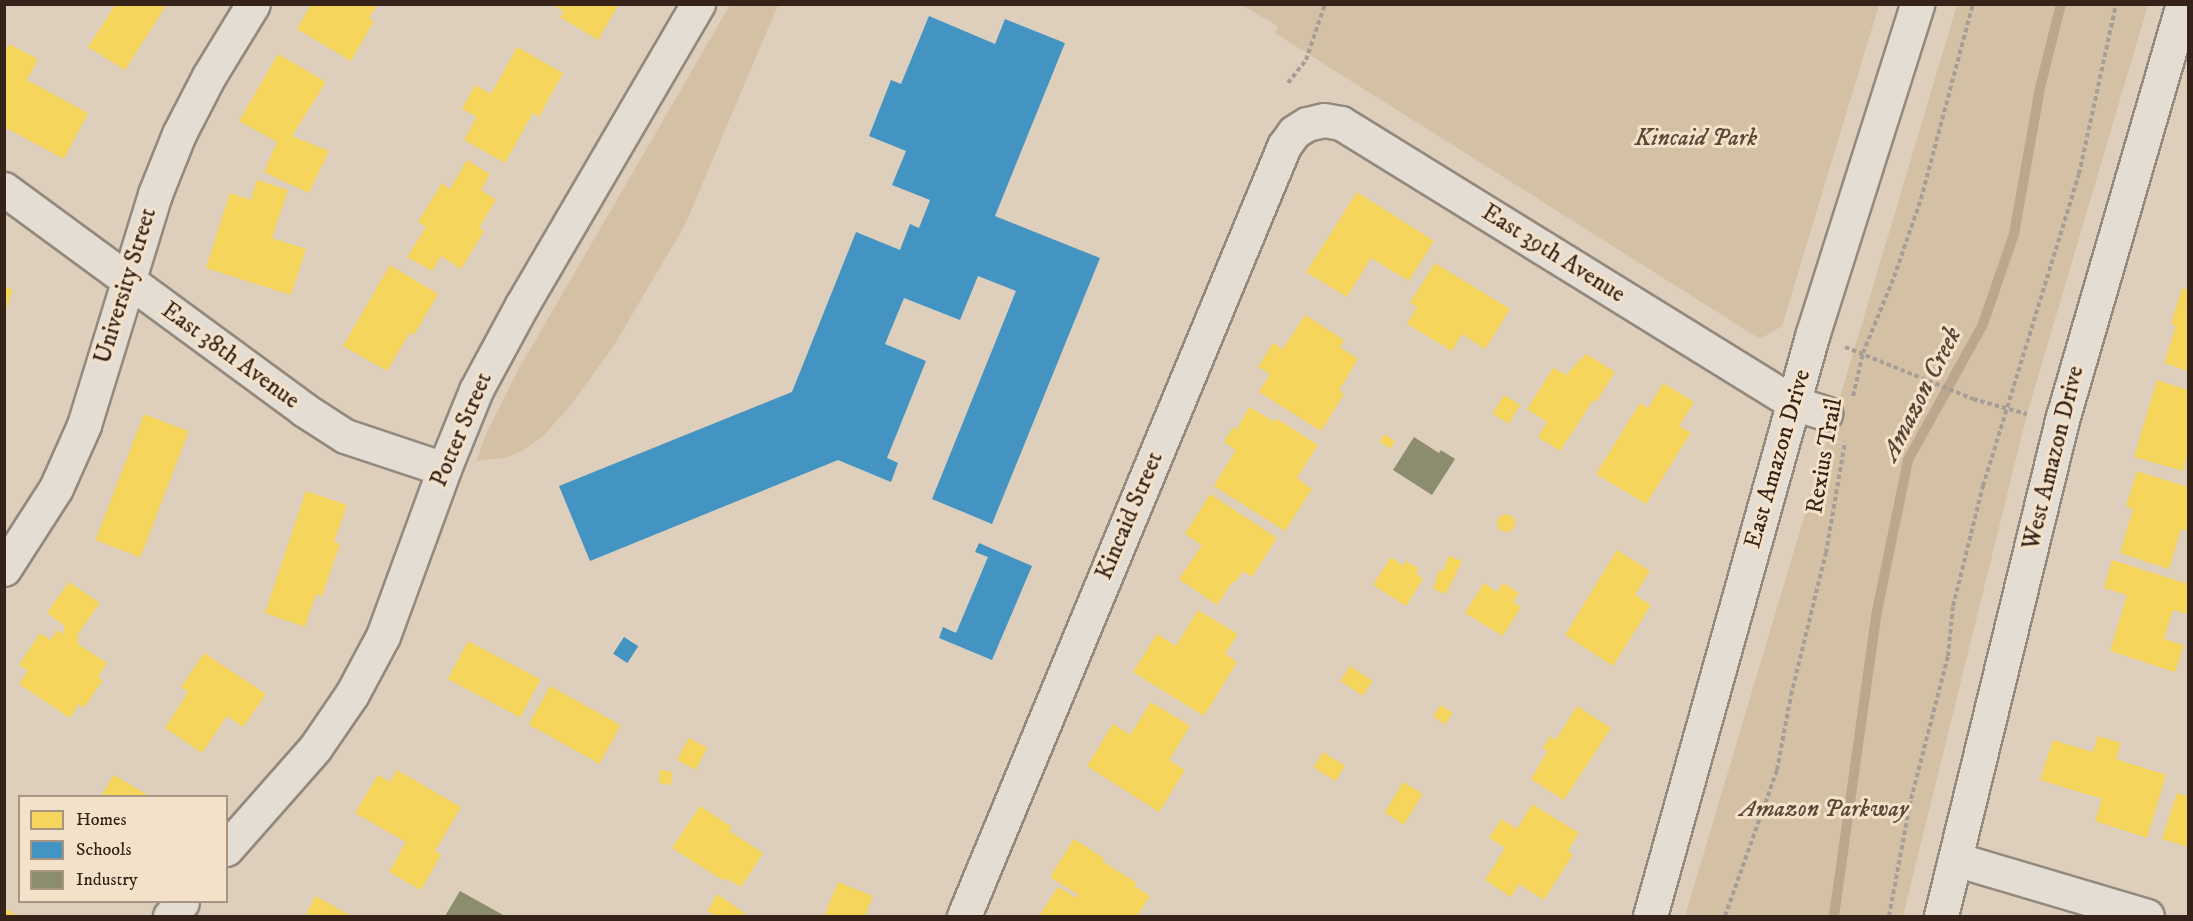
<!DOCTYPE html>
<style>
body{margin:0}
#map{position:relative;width:2193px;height:921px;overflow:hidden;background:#ddcfbb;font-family:"IM FELL DW Pica",serif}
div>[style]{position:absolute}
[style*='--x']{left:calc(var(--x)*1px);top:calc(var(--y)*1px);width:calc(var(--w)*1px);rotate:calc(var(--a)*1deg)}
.green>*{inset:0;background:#d4c0a5}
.homes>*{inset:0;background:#f6d55c;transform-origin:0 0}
.round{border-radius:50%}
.schools>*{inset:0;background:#4393c3;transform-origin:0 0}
.industry>*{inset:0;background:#8c8c6e}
.stream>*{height:10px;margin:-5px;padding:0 5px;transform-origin:5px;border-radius:5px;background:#bca78e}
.path>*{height:4px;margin-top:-2px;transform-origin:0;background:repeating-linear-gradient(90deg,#a59e96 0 4.5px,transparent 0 7.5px)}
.roads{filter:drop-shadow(2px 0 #93897d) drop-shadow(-2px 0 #93897d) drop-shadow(0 2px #93897d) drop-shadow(0 -2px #93897d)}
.minor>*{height:33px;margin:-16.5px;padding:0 16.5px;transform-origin:16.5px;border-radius:16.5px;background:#e4ddd3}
.tertiary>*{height:33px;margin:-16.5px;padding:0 16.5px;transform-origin:16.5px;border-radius:16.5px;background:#e4ddd3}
.secondary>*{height:33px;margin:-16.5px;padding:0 16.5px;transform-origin:16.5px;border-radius:16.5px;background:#e4ddd3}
span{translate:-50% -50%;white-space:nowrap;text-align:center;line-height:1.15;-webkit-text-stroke:6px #f3e1c9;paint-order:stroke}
.park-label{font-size:24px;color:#5b4638;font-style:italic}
.street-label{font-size:24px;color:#352219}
.water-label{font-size:26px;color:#594536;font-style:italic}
.frame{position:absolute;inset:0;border:6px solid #352219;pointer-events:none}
.legend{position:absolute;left:18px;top:795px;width:210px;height:108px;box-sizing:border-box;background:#f3e1c9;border:2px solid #a79583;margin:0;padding:8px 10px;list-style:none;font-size:18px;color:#352219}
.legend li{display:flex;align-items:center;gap:12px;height:30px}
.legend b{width:30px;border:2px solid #a79583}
</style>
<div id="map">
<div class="green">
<i style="clip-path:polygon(730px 5px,778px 5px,685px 225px,613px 347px,570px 406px,543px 436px,522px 451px,504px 458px,476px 461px,487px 432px,517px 372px)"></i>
<i style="clip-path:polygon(1241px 5px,1879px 5px,1782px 326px,1760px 339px,1275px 33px,1278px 26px)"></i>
<i style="clip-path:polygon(1957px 5px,2148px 5px,2027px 414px,1903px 916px,1685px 916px)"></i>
</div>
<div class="homes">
<i style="clip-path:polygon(116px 4px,167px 4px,125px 70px,88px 47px)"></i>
<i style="clip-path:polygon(311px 4px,378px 4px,369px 18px,374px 21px,351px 61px,297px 29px)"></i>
<i style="clip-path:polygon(552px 4px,619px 4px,598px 40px,560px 17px,564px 12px)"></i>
<i style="clip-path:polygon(9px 44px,38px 59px,27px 80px,88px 113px,64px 159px,4px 127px,4px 54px)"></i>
<i style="clip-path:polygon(517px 47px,563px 73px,539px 117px,533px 113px,505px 163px,464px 140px,477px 117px,462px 109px,475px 85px,491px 94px)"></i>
<i style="clip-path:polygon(278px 54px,326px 82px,292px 136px,329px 151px,309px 193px,264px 172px,277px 142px,239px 121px)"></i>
<i style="clip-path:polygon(467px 160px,490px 174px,481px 190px,496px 200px,479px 228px,484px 231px,461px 269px,441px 256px,432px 271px,407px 257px,426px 227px,418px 222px,442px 183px,450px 189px)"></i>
<i style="clip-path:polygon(257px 180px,288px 190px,272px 238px,306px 249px,291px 295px,206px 268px,230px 193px,251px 200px)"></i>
<i style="clip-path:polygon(1357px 192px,1434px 241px,1409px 281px,1371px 258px,1347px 297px,1306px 272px)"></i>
<i style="clip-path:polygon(1435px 263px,1510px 309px,1485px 349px,1462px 334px,1452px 351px,1407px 324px,1417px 307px,1410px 303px)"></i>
<i style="clip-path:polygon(390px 265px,438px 294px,414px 335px,410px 332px,387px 371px,343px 346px)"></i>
<i style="clip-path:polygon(4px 287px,13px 290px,5px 312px,4px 312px)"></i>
<i style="clip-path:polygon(2182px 288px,2188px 290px,2188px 371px,2164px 363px,2176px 326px,2171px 324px)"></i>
<i style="clip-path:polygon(1305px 315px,1344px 340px,1340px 347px,1358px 359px,1339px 390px,1344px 394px,1321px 431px,1259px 392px,1270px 374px,1258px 367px,1273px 343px,1283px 349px)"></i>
<i style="clip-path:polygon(1586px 354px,1615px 372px,1596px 402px,1593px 400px,1560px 451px,1538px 437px,1547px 422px,1527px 409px,1553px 368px,1566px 375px)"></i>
<i style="clip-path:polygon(2157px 380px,2188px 390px,2188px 451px,2183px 471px,2134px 457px)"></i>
<i style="clip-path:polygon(1663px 383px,1694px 402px,1679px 426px,1691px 433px,1646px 504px,1596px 474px,1640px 403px,1648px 408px)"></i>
<i style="left:1504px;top:395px;width:19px;height:22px;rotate:32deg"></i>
<i style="clip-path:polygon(1250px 407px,1274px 422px,1276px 418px,1318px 445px,1297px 478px,1312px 489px,1285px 531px,1214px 486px,1236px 450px,1224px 442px,1233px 427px,1236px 430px)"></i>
<i style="left:144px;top:414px;width:48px;height:135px;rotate:21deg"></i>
<i style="left:1384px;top:434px;width:13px;height:9px;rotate:32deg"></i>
<i style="clip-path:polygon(2137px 471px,2188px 487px,2188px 531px,2181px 529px,2169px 569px,2120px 553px,2133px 509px,2126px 506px)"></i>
<i style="clip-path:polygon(306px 491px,347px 505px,334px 542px,340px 544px,322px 596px,316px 594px,305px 627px,265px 613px)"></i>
<i style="clip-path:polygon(1210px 494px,1277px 538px,1252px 577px,1243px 571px,1235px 583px,1233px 581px,1217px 605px,1179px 579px,1202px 545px,1185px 534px)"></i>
<i class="round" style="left:1497px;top:514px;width:18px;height:18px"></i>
<i style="clip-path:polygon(1617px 550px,1650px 571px,1635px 595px,1651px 605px,1613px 666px,1565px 635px)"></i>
<i style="clip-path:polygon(1449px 556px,1462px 561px,1446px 594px,1433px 589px,1439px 570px,1443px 571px)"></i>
<i style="clip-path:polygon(1391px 557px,1403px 566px,1406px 561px,1419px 569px,1416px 573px,1423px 579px,1406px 606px,1373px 585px)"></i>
<i style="clip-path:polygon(2112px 560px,2188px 584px,2187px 614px,2173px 610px,2164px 639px,2184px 645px,2175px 672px,2110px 651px,2127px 595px,2104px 588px)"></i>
<i style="clip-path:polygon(69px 582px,100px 603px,78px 634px,78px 644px,107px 663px,98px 677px,103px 680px,84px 708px,79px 704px,70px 718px,19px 684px,28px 671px,19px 665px,40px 633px,51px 640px,57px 630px,64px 634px,64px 625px,47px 613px)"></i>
<i style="clip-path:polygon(1484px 583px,1497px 592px,1503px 583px,1519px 593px,1513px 602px,1521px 607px,1503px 636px,1465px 613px)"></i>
<i style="clip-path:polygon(1198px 610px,1238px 634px,1225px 654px,1237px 662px,1204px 716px,1133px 672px,1157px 634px,1176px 646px)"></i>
<i style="left:468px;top:641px;width:82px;height:43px;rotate:28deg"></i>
<i style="clip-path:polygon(204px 653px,266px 694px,243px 727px,227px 716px,202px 753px,165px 728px,188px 692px,181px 687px)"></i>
<i style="left:1350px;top:666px;width:27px;height:18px;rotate:33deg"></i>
<i style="left:550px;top:686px;width:81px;height:44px;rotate:29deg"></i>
<i style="clip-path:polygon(1151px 702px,1190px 726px,1169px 760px,1185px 770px,1159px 812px,1087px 766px,1113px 724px,1130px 735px)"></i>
<i style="left:1441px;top:705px;width:14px;height:14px;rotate:34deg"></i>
<i style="clip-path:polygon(1577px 706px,1611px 728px,1564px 800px,1531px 779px,1548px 751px,1543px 748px,1550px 736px,1556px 740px)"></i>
<i style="clip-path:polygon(2098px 736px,2121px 743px,2116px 759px,2166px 775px,2147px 838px,2095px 821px,2102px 799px,2040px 780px,2053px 740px,2093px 752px)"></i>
<i style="left:689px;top:738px;width:21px;height:25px;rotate:29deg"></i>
<i style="left:1323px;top:752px;width:26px;height:18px;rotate:32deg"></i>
<i style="clip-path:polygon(397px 770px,461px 807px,435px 851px,441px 855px,421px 890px,389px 872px,406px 842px,355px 813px,378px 775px,390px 782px)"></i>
<i style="clip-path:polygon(660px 770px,672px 772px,671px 785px,659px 783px)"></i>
<i style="clip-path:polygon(114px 775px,149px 796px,101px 796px)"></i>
<i style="left:1403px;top:782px;width:23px;height:36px;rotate:31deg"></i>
<i style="clip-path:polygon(2177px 793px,2188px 796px,2188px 847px,2162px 839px)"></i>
<i style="clip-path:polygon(1532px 804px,1579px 833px,1568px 851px,1573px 854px,1544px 900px,1519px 884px,1511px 897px,1485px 880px,1505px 848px,1489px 838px,1501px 819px,1517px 829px)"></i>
<i style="clip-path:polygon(700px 806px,732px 827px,729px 831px,763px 853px,741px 887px,726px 878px,724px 881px,672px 848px)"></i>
<i style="clip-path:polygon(1074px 839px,1104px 858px,1102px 861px,1137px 883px,1134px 886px,1150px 896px,1137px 916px,1039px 916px,1058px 887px,1077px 898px,1079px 895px,1050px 877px)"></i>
<i style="clip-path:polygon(838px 882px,873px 896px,865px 916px,824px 916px)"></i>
<i style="clip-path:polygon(717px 894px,745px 913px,743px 916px,716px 916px,707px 911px)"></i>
<i style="clip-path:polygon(316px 896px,351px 916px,310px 916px,306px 914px)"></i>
<i style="clip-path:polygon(4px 908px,19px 916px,4px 916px)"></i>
</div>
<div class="schools">
<i style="clip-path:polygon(929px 16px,995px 44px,1005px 19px,1065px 43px,995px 216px,1100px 258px,992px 524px,932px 499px,1016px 291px,978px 276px,960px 320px,904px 298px,885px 344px,926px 361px,887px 458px,898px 463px,891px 482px,838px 460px,590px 561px,559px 486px,792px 392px,856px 232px,900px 250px,910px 224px,919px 228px,930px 200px,892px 185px,906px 151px,869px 136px,891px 80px,901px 84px)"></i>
<i style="clip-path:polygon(979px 543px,1032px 566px,992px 660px,939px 638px,943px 627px,956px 633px,988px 557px,975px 552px)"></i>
<i style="left:624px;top:637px;width:17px;height:20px;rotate:33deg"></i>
</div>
<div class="industry">
<i style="clip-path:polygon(1414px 437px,1439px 453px,1441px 450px,1455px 459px,1432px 495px,1393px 470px)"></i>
<i style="clip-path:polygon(460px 891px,505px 916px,445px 916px)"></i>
</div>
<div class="stream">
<i style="--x:1834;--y:916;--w:303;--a:-82"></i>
<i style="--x:1876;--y:616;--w:159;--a:-78.4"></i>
<i style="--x:1908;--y:460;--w:155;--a:-61.1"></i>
<i style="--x:1983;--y:324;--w:95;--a:-71"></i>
<i style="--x:2014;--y:234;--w:148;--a:-79.9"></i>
<i style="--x:2040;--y:88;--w:87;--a:-76"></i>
</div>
<div class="path">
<i style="--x:1288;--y:83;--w:29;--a:-52"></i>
<i style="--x:1306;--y:60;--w:59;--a:-71.3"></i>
<i style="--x:1845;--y:347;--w:138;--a:22.1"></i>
<i style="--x:1973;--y:399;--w:56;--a:15.5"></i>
<i style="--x:1853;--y:396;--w:44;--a:-76.9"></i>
<i style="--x:1863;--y:353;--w:82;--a:-67.8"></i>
<i style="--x:1894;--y:277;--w:83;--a:-70.9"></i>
<i style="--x:1921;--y:199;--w:202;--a:-75.1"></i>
<i style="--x:1725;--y:916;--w:155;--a:-70.4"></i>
<i style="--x:1777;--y:770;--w:76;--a:-79.4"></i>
<i style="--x:1791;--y:695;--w:146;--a:-76.2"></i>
<i style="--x:1826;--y:553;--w:113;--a:-80.3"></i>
<i style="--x:1889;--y:916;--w:119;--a:-79.4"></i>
<i style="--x:1911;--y:799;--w:148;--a:-75.5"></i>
<i style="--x:1948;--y:656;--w:50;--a:-84.3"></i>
<i style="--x:1953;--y:606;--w:124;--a:-76"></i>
<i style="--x:1983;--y:486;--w:326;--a:-72.9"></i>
<i style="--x:2079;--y:174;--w:174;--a:-77.7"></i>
</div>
<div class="roads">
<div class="minor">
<i style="--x:4;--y:189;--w:371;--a:36.3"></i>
<i style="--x:303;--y:409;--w:50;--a:32.7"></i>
<i style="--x:345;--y:436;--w:104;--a:18.4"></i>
<i style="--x:4;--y:569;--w:96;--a:-57.3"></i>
<i style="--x:56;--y:488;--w:69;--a:-66"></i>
<i style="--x:84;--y:425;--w:242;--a:-72.9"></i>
<i style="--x:155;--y:194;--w:65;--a:-68.2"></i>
<i style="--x:179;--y:134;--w:65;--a:-62.7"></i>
<i style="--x:209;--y:76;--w:84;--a:-58.6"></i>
<i style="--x:226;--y:849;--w:135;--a:-48.6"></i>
<i style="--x:315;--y:748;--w:65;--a:-55.6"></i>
<i style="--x:352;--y:694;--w:66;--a:-61.9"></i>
<i style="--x:383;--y:636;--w:178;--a:-69.9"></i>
<i style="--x:444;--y:469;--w:85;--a:-67.9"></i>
<i style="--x:476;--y:390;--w:97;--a:-61.6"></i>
<i style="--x:522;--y:305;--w:349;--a:-59.7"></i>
<i style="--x:1955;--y:859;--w:200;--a:16.5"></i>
<i style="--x:170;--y:916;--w:18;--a:-49"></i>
<i style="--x:964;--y:916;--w:834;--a:-67.43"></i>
<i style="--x:1284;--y:146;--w:17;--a:-54"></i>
<i style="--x:1294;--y:132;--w:15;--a:-32"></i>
<i style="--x:1307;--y:124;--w:17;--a:-13"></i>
<i style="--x:1324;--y:120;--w:17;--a:10"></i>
<i style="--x:1341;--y:123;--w:533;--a:31.72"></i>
<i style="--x:1794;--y:403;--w:33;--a:18"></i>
</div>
<div class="tertiary">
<i style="--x:1650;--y:916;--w:602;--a:-74.39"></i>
<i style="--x:1812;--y:336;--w:348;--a:-72.4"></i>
</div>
<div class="secondary">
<i style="--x:1941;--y:916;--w:511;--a:-76.29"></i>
<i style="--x:2062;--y:420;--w:433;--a:-73.8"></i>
</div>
</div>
<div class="park-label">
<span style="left:1696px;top:139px">Kincaid Park</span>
<span style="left:1824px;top:810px">Amazon Parkway</span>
</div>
<div class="street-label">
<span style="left:1553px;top:254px;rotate:32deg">East 39th Avenue</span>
<span style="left:126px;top:286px;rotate:-73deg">University Street</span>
<span style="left:230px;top:356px;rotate:36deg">East 38th Avenue</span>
<span style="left:462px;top:430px;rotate:-67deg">Potter Street</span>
<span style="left:1825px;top:456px;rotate:-80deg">Rexius Trail</span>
<span style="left:2054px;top:458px;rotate:-76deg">West Amazon Drive</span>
<span style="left:1778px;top:459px;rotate:-74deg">East Amazon Drive</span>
<span style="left:1130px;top:516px;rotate:-67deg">Kincaid Street</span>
</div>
<div class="water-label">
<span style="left:1922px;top:394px;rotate:-63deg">Amazon Creek</span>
</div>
<div class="frame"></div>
<ul class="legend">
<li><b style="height:16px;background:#f6d55c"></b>Homes</li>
<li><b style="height:16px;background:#4393c3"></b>Schools</li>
<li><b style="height:16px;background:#8c8c6e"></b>Industry</li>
</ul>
</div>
